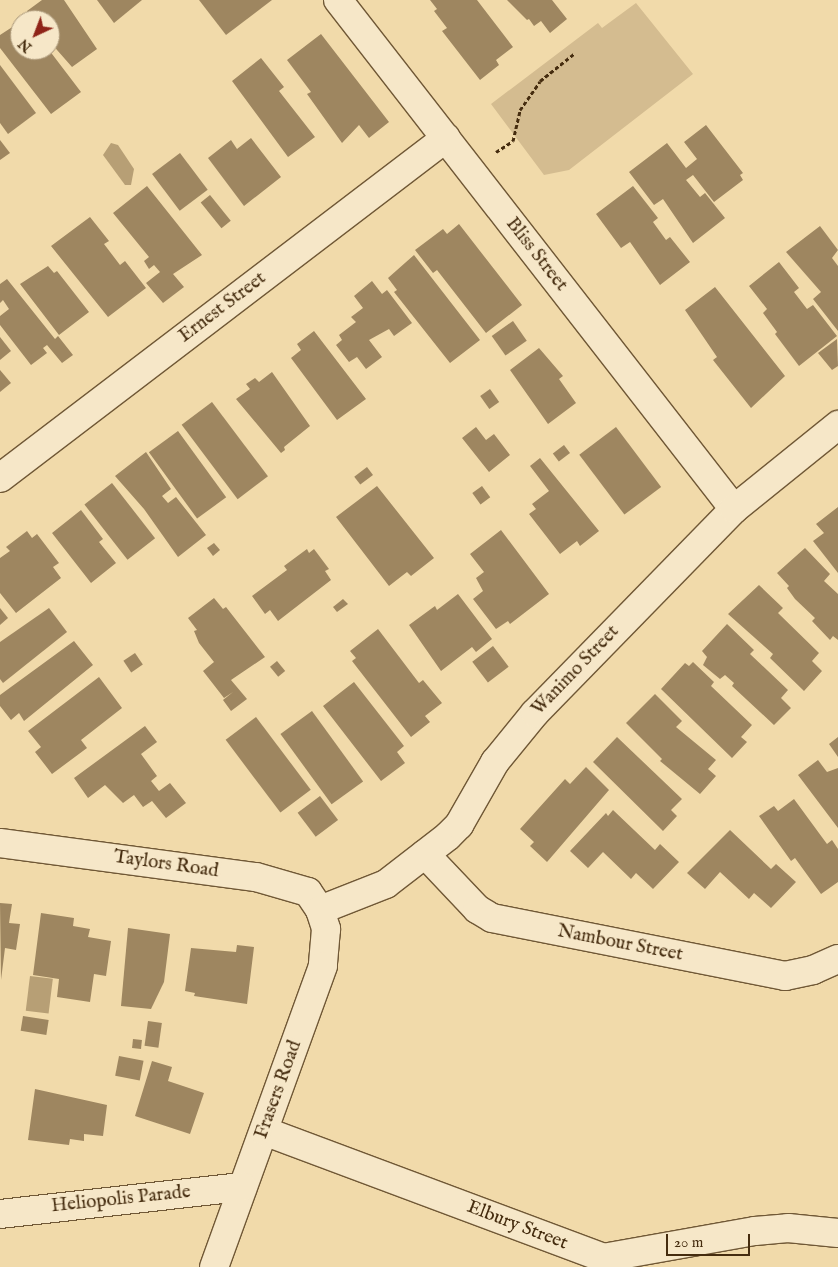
<!DOCTYPE html>
<style>
body{margin:0}
#map{position:relative;width:838px;height:1267px;overflow:hidden;background:#f1daaa;font-family:"IM FELL English",serif}
div>[style]{position:absolute}
[style*='--x']{left:calc(var(--x)*1px);top:calc(var(--y)*1px);width:calc(var(--w)*1px);rotate:calc(var(--a)*1deg)}
.green>*{inset:0;background:#d4bc90}
.water>*{inset:0;background:#b79f75;transform-origin:0 0}
.building>*{inset:0;background:#9e8660;transform-origin:0 0}
.path>*{height:3px;margin-top:-1.5px;transform-origin:0;background:repeating-linear-gradient(90deg,#452c0f 0 4px,transparent 0 6.5px)}
.roads{filter:drop-shadow(1px 0 #705836) drop-shadow(-1px 0 #705836) drop-shadow(0 1px #705836) drop-shadow(0 -1px #705836)}
.minor>*{height:28px;margin:-14px;padding:0 14px;transform-origin:14px;border-radius:14px;background:#f6e7c8}
span{translate:-50% -50%;white-space:nowrap;text-align:center;line-height:1.15;-webkit-text-stroke:5px #f6e7c8;paint-order:stroke}
.street-label{font-size:19px;color:#452c0f}
.north{position:absolute;left:10px;top:10px;width:50px;height:50px;box-sizing:border-box;background:#f6e7c8;border:1px solid #af9c7e;border-radius:50%;rotate:223deg;font-size:14px;font-weight:700;line-height:20px;text-align:center;color:#452c0f}
.north::after{content:'';display:block;margin:auto;width:18px;height:22px;background:#8f2418;clip-path:polygon(50% 0,100% 100%,50% 72%,0 100%)}
.scale{position:absolute;left:666px;top:1234px;width:84px;height:22px;box-sizing:border-box;border:2px solid #452c0f;border-top:0;padding-left:6px;font-size:15px;line-height:18px;white-space:nowrap;color:#452c0f;-webkit-text-stroke:4px #f6e7c8;paint-order:stroke}
</style>
<div id="map">
<div class="green">
<i style="clip-path:polygon(636px 3px,693px 74px,569px 170px,544px 175px,491px 104px,598px 23px,602px 28px)"></i>
</div>
<div class="water">
<i style="clip-path:polygon(111px 143px,118px 145px,134px 169px,131px 185px,125px 185px,103px 155px)"></i>
<i style="left:30px;top:976px;width:23px;height:35px;rotate:7deg"></i>
</div>
<div class="building">
<i style="clip-path:polygon(42px 0,64px 0,97px 49px,72px 67px,50px 42px,50px 20px,34px 20px,27px 11px)"></i>
<i style="clip-path:polygon(97px 0,142px 0,114px 23px)"></i>
<i style="clip-path:polygon(199px 0,272px 0,226px 35px)"></i>
<i style="clip-path:polygon(430px 0,477px 0,513px 47px,496px 60px,499px 65px,480px 80px,442px 31px,447px 28px,434px 11px,437px 9px)"></i>
<i style="clip-path:polygon(507px 0,552px 0,567px 19px,550px 33px,541px 21px,534px 26px,529px 19px,527px 20px)"></i>
<i style="clip-path:polygon(20px 22px,20px 50px,49px 50px,81px 92px,51px 114px,0 48px,0 35px)"></i>
<i style="clip-path:polygon(321px 34px,389px 122px,369px 138px,359px 125px,342px 143px,307px 94px,311px 92px,287px 60px)"></i>
<i style="clip-path:polygon(261px 58px,284px 87px,279px 91px,315px 137px,288px 157px,232px 81px)"></i>
<i style="clip-path:polygon(0 65px,36px 113px,8px 134px,0 123px)"></i>
<i style="clip-path:polygon(706px 125px,743px 173px,740px 175px,743px 180px,714px 202px,693px 175px,686px 180px,700px 197px,705px 193px,725px 218px,693px 243px,663px 199px,654px 205px,629px 172px,667px 143px,686px 168px,697px 159px,684px 142px)"></i>
<i style="clip-path:polygon(251px 138px,281px 177px,244px 206px,208px 158px,231px 140px,237px 149px)"></i>
<i style="clip-path:polygon(0 140px,10px 153px,0 160px)"></i>
<i style="left:180px;top:153px;width:46px;height:35px;rotate:53deg"></i>
<i style="clip-path:polygon(147px 186px,202px 255px,173px 274px,184px 287px,163px 303px,146px 283px,160px 272px,154px 265px,149px 269px,144px 261px,149px 257px,113px 213px)"></i>
<i style="clip-path:polygon(633px 186px,658px 218px,653px 222px,666px 240px,670px 237px,690px 262px,660px 285px,630px 242px,621px 248px,596px 214px)"></i>
<i style="left:210px;top:195px;width:33px;height:12px;rotate:51deg"></i>
<i style="clip-path:polygon(90px 217px,109px 241px,104px 244px,120px 265px,125px 261px,146px 288px,108px 317px,51px 246px)"></i>
<i style="clip-path:polygon(459px 224px,522px 305px,486px 333px,437px 270px,433px 273px,415px 250px,443px 229px,447px 234px)"></i>
<i style="clip-path:polygon(820px 226px,838px 250px,832px 258px,838px 266px,838px 331px,813px 299px,821px 292px,786px 252px)"></i>
<i style="clip-path:polygon(414px 255px,480px 340px,450px 363px,394px 292px,397px 290px,388px 278px)"></i>
<i style="clip-path:polygon(779px 262px,799px 288px,794px 292px,807px 309px,813px 305px,837px 336px,799px 366px,775px 334px,777px 332px,763px 313px,767px 309px,749px 286px)"></i>
<i style="clip-path:polygon(48px 266px,54px 273px,57px 271px,89px 312px,59px 335px,20px 284px)"></i>
<i style="clip-path:polygon(7px 279px,55px 339px,58px 336px,73px 355px,62px 363px,47px 345px,43px 348px,47px 353px,31px 365px,0 325px,0 316px,9px 309px,3px 300px,0 303px,0 284px)"></i>
<i style="clip-path:polygon(372px 281px,382px 294px,387px 290px,412px 323px,394px 336px,389px 329px,369px 340px,382px 357px,366px 369px,357px 357px,349px 362px,336px 345px,342px 340px,339px 335px,356px 322px,351px 317px,363px 308px,354px 296px)"></i>
<i style="clip-path:polygon(715px 287px,785px 376px,751px 408px,713px 360px,717px 357px,685px 310px)"></i>
<i style="left:513px;top:321px;width:24px;height:26px;rotate:55deg"></i>
<i style="clip-path:polygon(314px 331px,366px 399px,337px 420px,291px 358px,301px 350px,297px 344px)"></i>
<i style="clip-path:polygon(0 337px,11px 351px,0 360px)"></i>
<i style="clip-path:polygon(837px 339px,838px 366px,832px 370px,818px 353px)"></i>
<i style="clip-path:polygon(539px 348px,563px 376px,559px 379px,576px 403px,548px 424px,510px 370px)"></i>
<i style="clip-path:polygon(0 370px,11px 383px,0 392px)"></i>
<i style="clip-path:polygon(272px 372px,310px 426px,284px 447px,285px 450px,281px 453px,236px 399px,250px 389px,246px 384px,255px 378px,259px 382px)"></i>
<i style="left:490px;top:389px;width:16px;height:12px;rotate:55deg"></i>
<i style="left:212px;top:402px;width:93px;height:38px;rotate:53deg"></i>
<i style="clip-path:polygon(476px 427px,486px 440px,494px 434px,510px 455px,489px 472px,462px 438px)"></i>
<i style="left:616px;top:427px;width:75px;height:46px;rotate:53deg"></i>
<i style="left:178px;top:431px;width:82px;height:36px;rotate:54deg"></i>
<i style="left:564px;top:445px;width:10px;height:14px;rotate:53deg"></i>
<i style="clip-path:polygon(146px 452px,171px 489px,162px 496px,168px 503px,176px 497px,206px 535px,178px 557px,144px 509px,115px 476px)"></i>
<i style="clip-path:polygon(540px 458px,599px 531px,580px 546px,577px 541px,560px 554px,529px 514px,536px 509px,532px 504px,549px 491px,530px 466px)"></i>
<i style="left:367px;top:467px;width:10px;height:16px;rotate:53deg"></i>
<i style="left:112px;top:483px;width:70px;height:35px;rotate:52deg"></i>
<i style="clip-path:polygon(377px 486px,434px 558px,411px 576px,407px 572px,389px 586px,336px 517px)"></i>
<i style="left:482px;top:486px;width:14px;height:12px;rotate:54deg"></i>
<i style="clip-path:polygon(838px 507px,838px 573px,813px 541px,824px 533px,816px 524px)"></i>
<i style="clip-path:polygon(81px 510px,103px 539px,99px 542px,116px 563px,91px 583px,52px 533px)"></i>
<i style="clip-path:polygon(501px 530px,549px 594px,510px 624px,508px 621px,496px 629px,473px 599px,483px 591px,476px 578px,484px 572px,470px 554px)"></i>
<i style="clip-path:polygon(27px 531px,32px 538px,37px 534px,59px 563px,53px 567px,61px 578px,16px 613px,0 593px,0 558px,10px 551px,6px 547px)"></i>
<i style="clip-path:polygon(214px 543px,220px 550px,213px 556px,207px 548px)"></i>
<i style="clip-path:polygon(805px 548px,830px 574px,824px 581px,838px 594px,838px 640px,833px 636px,830px 640px,812px 621px,815px 618px,795px 599px,787px 588px,789px 586px,777px 573px)"></i>
<i style="clip-path:polygon(307px 549px,309px 553px,314px 549px,329px 569px,325px 571px,331px 580px,278px 621px,270px 610px,265px 614px,252px 596px,287px 570px,284px 566px)"></i>
<i style="clip-path:polygon(759px 585px,783px 608px,778px 613px,819px 653px,812px 661px,822px 671px,804px 691px,770px 658px,773px 654px,728px 614px)"></i>
<i style="clip-path:polygon(458px 594px,492px 639px,476px 652px,472px 647px,441px 671px,409px 625px,435px 606px,437px 610px)"></i>
<i style="clip-path:polygon(214px 598px,223px 609px,226px 607px,265px 657px,231px 680px,247px 699px,231px 711px,223px 700px,233px 692px,224px 698px,203px 671px,214px 662px,199px 643px,194px 631px,197px 630px,188px 618px)"></i>
<i style="clip-path:polygon(343px 599px,348px 604px,337px 612px,333px 607px)"></i>
<i style="clip-path:polygon(0 608px,8px 618px,0 625px)"></i>
<i style="clip-path:polygon(49px 608px,67px 632px,3px 683px,0 679px,0 642px)"></i>
<i style="clip-path:polygon(727px 624px,754px 650px,750px 654px,788px 690px,781px 698px,791px 708px,774px 725px,732px 686px,734px 683px,725px 675px,720px 679px,703px 665px,707px 657px,702px 651px)"></i>
<i style="clip-path:polygon(378px 629px,419px 683px,423px 680px,442px 703px,425px 716px,430px 722px,411px 737px,352px 661px,356px 658px,350px 651px)"></i>
<i style="clip-path:polygon(74px 641px,93px 665px,24px 721px,19px 713px,11px 720px,0 706px,0 695px)"></i>
<i style="left:493px;top:646px;width:26px;height:26px;rotate:53deg"></i>
<i style="left:135px;top:653px;width:14px;height:14px;rotate:56deg"></i>
<i style="left:277px;top:661px;width:13px;height:9px;rotate:51deg"></i>
<i style="clip-path:polygon(693px 662px,714px 682px,711px 686px,752px 725px,741px 737px,747px 742px,732px 758px,661px 689px,685px 663px,689px 666px)"></i>
<i style="clip-path:polygon(99px 677px,122px 708px,81px 740px,87px 748px,52px 774px,35px 752px,41px 747px,28px 731px)"></i>
<i style="clip-path:polygon(354px 682px,404px 746px,397px 752px,405px 763px,381px 781px,323px 706px)"></i>
<i style="clip-path:polygon(655px 694px,682px 721px,676px 727px,716px 760px,708px 769px,716px 776px,700px 794px,660px 761px,662px 759px,626px 723px)"></i>
<i style="left:312px;top:711px;width:87px;height:39px;rotate:54deg"></i>
<i style="left:256px;top:717px;width:91px;height:38px;rotate:53deg"></i>
<i style="clip-path:polygon(145px 726px,157px 742px,141px 754px,157px 776px,151px 781px,159px 791px,170px 783px,186px 803px,166px 818px,152px 801px,143px 807px,134px 795px,123px 803px,105px 785px,88px 798px,74px 778px)"></i>
<i style="clip-path:polygon(617px 737px,682px 799px,671px 810px,677px 816px,663px 831px,593px 762px)"></i>
<i style="clip-path:polygon(838px 737px,838px 757px,829px 744px)"></i>
<i style="clip-path:polygon(818px 760px,827px 772px,838px 768px,838px 828px,798px 775px)"></i>
<i style="clip-path:polygon(586px 767px,609px 790px,547px 862px,530px 846px,534px 842px,520px 829px,565px 779px,570px 784px)"></i>
<i style="left:320px;top:796px;width:30px;height:28px;rotate:53deg"></i>
<i style="clip-path:polygon(794px 799px,827px 844px,832px 840px,838px 849px,838px 882px,821px 894px,795px 858px,791px 861px,759px 816px,774px 806px,778px 811px)"></i>
<i style="clip-path:polygon(613px 810px,655px 850px,660px 844px,679px 862px,653px 889px,636px 873px,631px 879px,603px 852px,588px 868px,570px 851px,606px 813px,608px 816px)"></i>
<i style="clip-path:polygon(730px 830px,771px 869px,776px 864px,796px 882px,771px 908px,754px 893px,749px 899px,720px 872px,705px 889px,687px 873px)"></i>
<i style="clip-path:polygon(0 903px,12px 904px,9px 923px,20px 924px,16px 950px,5px 948px,1px 980px)"></i>
<i style="clip-path:polygon(41px 913px,74px 918px,73px 926px,90px 929px,88px 937px,111px 941px,106px 976px,94px 974px,90px 1002px,57px 997px,59px 979px,33px 975px)"></i>
<i style="clip-path:polygon(128px 928px,170px 934px,164px 982px,151px 1009px,121px 1006px)"></i>
<i style="clip-path:polygon(237px 945px,254px 947px,247px 1004px,194px 996px,195px 993px,185px 991px,191px 948px,236px 952px)"></i>
<i style="left:23px;top:1016px;width:26px;height:15px;rotate:9deg"></i>
<i style="left:148px;top:1021px;width:14px;height:25px;rotate:8deg"></i>
<i style="left:133px;top:1039px;width:9px;height:9px;rotate:6deg"></i>
<i style="left:119px;top:1056px;width:25px;height:20px;rotate:11deg"></i>
<i style="clip-path:polygon(152px 1061px,172px 1067px,168px 1081px,204px 1093px,190px 1134px,135px 1116px)"></i>
<i style="clip-path:polygon(35px 1089px,107px 1105px,103px 1136px,84px 1134px,84px 1141px,70px 1139px,69px 1145px,28px 1140px)"></i>
</div>
<div class="path">
<i style="--x:496;--y:152;--w:20;--a:-33"></i>
<i style="--x:513;--y:141;--w:32;--a:-77"></i>
<i style="--x:520;--y:110;--w:35;--a:-55"></i>
<i style="--x:540;--y:81;--w:45;--a:-38.7"></i>
</div>
<div class="roads">
<div class="minor">
<i style="--x:338;--y:0;--w:645;--a:52.12"></i>
<i style="--x:0;--y:478;--w:561;--a:-37.32"></i>
<i style="--x:0;--y:843;--w:258;--a:7.6"></i>
<i style="--x:256;--y:877;--w:54;--a:16.1"></i>
<i style="--x:308;--y:892;--w:22;--a:56"></i>
<i style="--x:320;--y:910;--w:20;--a:72"></i>
<i style="--x:326;--y:929;--w:37;--a:95"></i>
<i style="--x:323;--y:966;--w:320;--a:109.9"></i>
<i style="--x:425;--y:854;--w:76;--a:46.6"></i>
<i style="--x:477;--y:909;--w:17;--a:31"></i>
<i style="--x:492;--y:918;--w:299;--a:11.2"></i>
<i style="--x:785;--y:976;--w:29;--a:-12"></i>
<i style="--x:813;--y:970;--w:27;--a:-24"></i>
<i style="--x:320;--y:910;--w:71;--a:-21.5"></i>
<i style="--x:386;--y:884;--w:78;--a:-37.7"></i>
<i style="--x:448;--y:836;--w:16;--a:-45"></i>
<i style="--x:459;--y:825;--w:73;--a:-60.3"></i>
<i style="--x:495;--y:762;--w:63;--a:-50.8"></i>
<i style="--x:535;--y:713;--w:285;--a:-45.7"></i>
<i style="--x:734;--y:509;--w:134;--a:-38.9"></i>
<i style="--x:264;--y:1131;--w:362;--a:20.5"></i>
<i style="--x:603;--y:1258;--w:154;--a:-10.1"></i>
<i style="--x:755;--y:1231;--w:33;--a:-5"></i>
<i style="--x:788;--y:1228;--w:50;--a:5.7"></i>
<i style="--x:0;--y:1214;--w:244;--a:-6.4"></i>
</div>
</div>
<div class="street-label">
<span style="left:536px;top:255px;rotate:52deg">Bliss Street</span>
<span style="left:223px;top:308px;rotate:-37deg">Ernest Street</span>
<span style="left:576px;top:671px;rotate:-46deg">Wanimo Street</span>
<span style="left:166px;top:865px;rotate:8deg">Taylors Road</span>
<span style="left:620px;top:944px;rotate:11deg">Nambour Street</span>
<span style="left:279px;top:1090px;rotate:-70deg">Frasers Road</span>
<span style="left:121px;top:1200px;rotate:-6deg">Heliopolis Parade</span>
<span style="left:517px;top:1226px;rotate:21deg">Elbury Street</span>
</div>
<div class="north">N</div>
<div class="scale">20 m</div>
</div>
